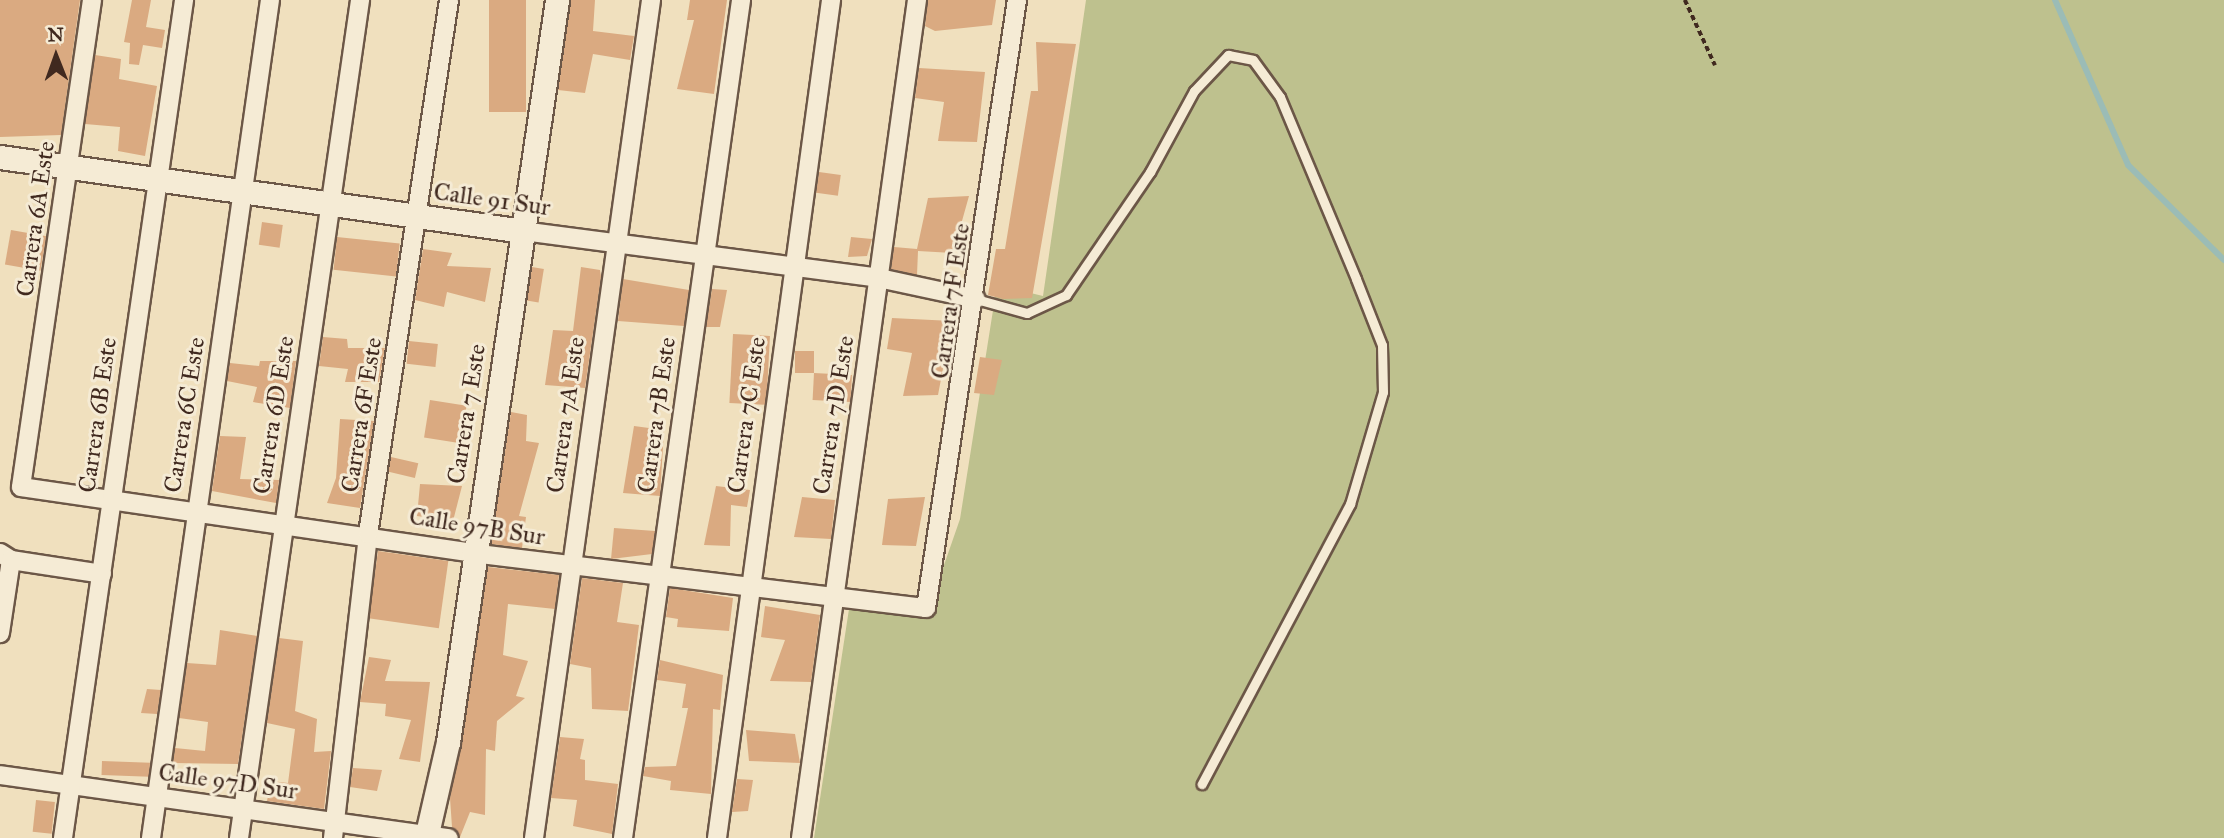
<!DOCTYPE html>
<style>
body{margin:0}
#map{position:relative;width:2224px;height:838px;overflow:hidden;background:#f0e0be;font-family:"IM FELL Great Primer",serif}
div>[style]{position:absolute}
[style*='--x']{left:calc(var(--x)*1px);top:calc(var(--y)*1px);width:calc(var(--w)*1px);rotate:calc(var(--a)*1deg)}
.green>*{inset:0;background:#bec18e}
.stream>*{height:6px;margin:-3px;padding:0 3px;transform-origin:3px;border-radius:3px;background:#9bbcb6}
.building>*{inset:0;background:#daaa81;transform-origin:0 0}
.path>*{height:3.5px;margin-top:-1.75px;transform-origin:0;background:repeating-linear-gradient(90deg,#40291f 0 5px,transparent 0 8.5px)}
.roads{filter:drop-shadow(2px 0 #6c5747) drop-shadow(-2px 0 #6c5747) drop-shadow(0 2px #6c5747) drop-shadow(0 -2px #6c5747)}
.service>*{height:9px;margin:-4.5px;padding:0 4.5px;transform-origin:4.5px;border-radius:4.5px;background:#f5ebd5}
.minor>*{height:18px;margin:-9px;padding:0 9px;transform-origin:9px;border-radius:9px;background:#f5ebd5}
.tertiary>*{height:23px;margin:-11.5px;padding:0 11.5px;transform-origin:11.5px;border-radius:11.5px;background:#f5ebd5}
span{translate:-50% -50%;white-space:nowrap;text-align:center;line-height:1.15;-webkit-text-stroke:6px #f5ebd5;paint-order:stroke}
.street-label{font-size:24px;color:#40291f}
.north{position:absolute;left:21px;top:21px;width:70px;height:70px;-webkit-text-stroke:5px #f5ebd5;paint-order:stroke;rotate:359deg;font-size:19px;font-weight:700;line-height:28px;text-align:center;color:#40291f}
.north::after{content:'';display:block;margin:auto;width:24px;height:32px;background:#40291f;clip-path:polygon(50% 0,100% 100%,50% 72%,0 100%)}
</style>
<div id="map">
<div class="green">
<i style="clip-path:polygon(1086px 0,2224px 0,2224px 838px,814px 838px,849px 609px,927px 614px,960px 519px,997px 285px,1043px 296px)"></i>
</div>
<div class="stream">
<i style="--x:2055;--y:0;--w:180;--a:66.1"></i>
<i style="--x:2128;--y:165;--w:135;--a:44.7"></i>
</div>
<div class="building">
<i style="clip-path:polygon(0 0,80px 0,61px 135px,0 137px)"></i>
<i style="clip-path:polygon(132px 0,151px 0,146px 27px,165px 30px,162px 48px,143px 45px,139px 65px,129px 64px,130px 43px,124px 42px)"></i>
<i style="left:489px;top:0;width:37px;height:112px"></i>
<i style="clip-path:polygon(571px 0,595px 0,593px 31px,634px 36px,630px 60px,593px 54px,585px 93px,558px 90px)"></i>
<i style="clip-path:polygon(690px 0,727px 0,714px 94px,677px 89px,694px 20px,687px 20px)"></i>
<i style="clip-path:polygon(928px 0,996px 0,992px 25px,935px 31px,925px 26px)"></i>
<i style="clip-path:polygon(1036px 42px,1076px 44px,1032px 298px,1003px 299px,988px 295px,996px 249px,1005px 249px,1031px 91px,1038px 91px)"></i>
<i style="clip-path:polygon(95px 55px,121px 59px,119px 79px,157px 86px,145px 156px,118px 151px,120px 127px,85px 124px)"></i>
<i style="clip-path:polygon(919px 68px,985px 72px,977px 142px,938px 141px,944px 102px,915px 98px)"></i>
<i style="left:819px;top:172px;width:22px;height:21px;rotate:8deg"></i>
<i style="clip-path:polygon(969px 196px,953px 253px,918px 251px,917px 275px,891px 269px,894px 247px,917px 249px,928px 198px)"></i>
<i style="left:262px;top:222px;width:21px;height:23px;rotate:8deg"></i>
<i style="left:11px;top:230px;width:36px;height:35px;rotate:10deg"></i>
<i style="left:337px;top:237px;width:63px;height:33px;rotate:6deg"></i>
<i style="clip-path:polygon(851px 237px,872px 239px,867px 256px,848px 257px)"></i>
<i style="clip-path:polygon(423px 249px,452px 253px,447px 266px,491px 268px,485px 302px,447px 292px,444px 307px,415px 300px)"></i>
<i style="left:532px;top:267px;width:12px;height:34px;rotate:9deg"></i>
<i style="clip-path:polygon(581px 267px,600px 270px,601px 277px,585px 388px,545px 385px,553px 330px,573px 331px)"></i>
<i style="clip-path:polygon(623px 279px,689px 290px,684px 326px,618px 321px)"></i>
<i style="clip-path:polygon(712px 289px,727px 290px,720px 327px,706px 327px)"></i>
<i style="clip-path:polygon(892px 318px,952px 321px,938px 395px,903px 396px,912px 353px,887px 349px)"></i>
<i style="left:733px;top:334px;width:37px;height:69px;rotate:3deg"></i>
<i style="clip-path:polygon(323px 337px,347px 339px,348px 348px,385px 348px,379px 382px,345px 382px,348px 369px,319px 366px)"></i>
<i style="left:409px;top:341px;width:29px;height:23px;rotate:6deg"></i>
<i style="left:795px;top:351px;width:19px;height:22px"></i>
<i style="clip-path:polygon(980px 357px,1002px 360px,994px 395px,974px 393px)"></i>
<i style="clip-path:polygon(260px 361px,296px 361px,290px 408px,253px 402px,257px 387px,227px 381px,230px 363px,259px 366px)"></i>
<i style="left:814px;top:373px;width:38px;height:27px;rotate:3deg"></i>
<i style="left:430px;top:400px;width:37px;height:38px;rotate:9deg"></i>
<i style="clip-path:polygon(511px 412px,527px 415px,526px 441px,539px 443px,519px 516px,526px 517px,522px 548px,491px 544px)"></i>
<i style="clip-path:polygon(340px 419px,374px 421px,360px 508px,327px 503px,336px 478px)"></i>
<i style="clip-path:polygon(634px 426px,664px 430px,660px 496px,623px 493px)"></i>
<i style="clip-path:polygon(220px 436px,246px 437px,240px 479px,279px 480px,276px 503px,212px 491px)"></i>
<i style="left:391px;top:457px;width:28px;height:15px;rotate:13deg"></i>
<i style="clip-path:polygon(420px 484px,462px 486px,453px 521px,417px 516px)"></i>
<i style="clip-path:polygon(716px 486px,750px 490px,747px 507px,731px 505px,730px 546px,704px 545px)"></i>
<i style="clip-path:polygon(802px 497px,835px 500px,831px 539px,794px 537px)"></i>
<i style="clip-path:polygon(925px 497px,916px 546px,882px 545px,888px 499px)"></i>
<i style="clip-path:polygon(614px 528px,655px 531px,652px 554px,611px 559px)"></i>
<i style="left:378px;top:551px;width:71px;height:68px;rotate:8deg"></i>
<i style="clip-path:polygon(488px 567px,559px 575px,555px 609px,508px 604px,503px 655px,528px 661px,516px 696px,525px 698px,497px 721px,495px 751px,486px 749px,485px 815px,470px 812px,460px 837px,452px 827px,450px 798px)"></i>
<i style="clip-path:polygon(582px 578px,623px 583px,617px 622px,639px 625px,628px 711px,592px 709px,591px 668px,570px 664px)"></i>
<i style="clip-path:polygon(670px 588px,733px 598px,729px 631px,677px 627px,678px 619px,666px 617px)"></i>
<i style="clip-path:polygon(765px 606px,820px 615px,811px 682px,770px 681px,785px 640px,761px 637px)"></i>
<i style="clip-path:polygon(220px 630px,257px 636px,238px 764px,173px 763px,175px 748px,205px 751px,208px 722px,179px 718px,187px 663px,216px 665px)"></i>
<i style="clip-path:polygon(279px 638px,303px 641px,295px 711px,317px 719px,314px 752px,331px 751px,324px 809px,267px 801px,271px 781px,288px 783px,295px 729px,267px 723px)"></i>
<i style="clip-path:polygon(369px 657px,391px 660px,385px 681px,430px 682px,420px 762px,399px 759px,411px 720px,385px 716px,386px 704px,360px 702px)"></i>
<i style="clip-path:polygon(660px 660px,723px 675px,720px 710px,713px 709px,711px 794px,670px 790px,671px 781px,643px 776px,645px 767px,676px 766px,688px 708px,682px 708px,686px 684px,657px 680px)"></i>
<i style="clip-path:polygon(147px 689px,161px 690px,157px 714px,141px 713px)"></i>
<i style="clip-path:polygon(746px 730px,795px 734px,800px 763px,749px 761px)"></i>
<i style="clip-path:polygon(560px 737px,584px 739px,580px 759px,585px 760px,585px 780px,618px 784px,612px 834px,573px 826px,577px 800px,551px 798px)"></i>
<i style="left:102px;top:761px;width:48px;height:14px;rotate:2deg"></i>
<i style="clip-path:polygon(353px 768px,382px 770px,377px 791px,350px 787px)"></i>
<i style="clip-path:polygon(737px 779px,753px 780px,748px 811px,732px 812px)"></i>
<i style="left:36px;top:800px;width:19px;height:32px;rotate:6deg"></i>
</div>
<div class="path">
<i style="--x:1685;--y:0;--w:72;--a:65.2"></i>
</div>
<div class="roads">
<div class="service">
<i style="--x:976;--y:299;--w:53;--a:15.4"></i>
<i style="--x:1027;--y:313;--w:43;--a:-24.8"></i>
<i style="--x:1066;--y:295;--w:149;--a:-55.7"></i>
<i style="--x:1150;--y:172;--w:92;--a:-61.5"></i>
<i style="--x:1194;--y:91;--w:50;--a:-46.6"></i>
<i style="--x:1228;--y:55;--w:25;--a:11"></i>
<i style="--x:1253;--y:60;--w:46;--a:53.9"></i>
<i style="--x:1280;--y:97;--w:197;--a:67.3"></i>
<i style="--x:1356;--y:279;--w:71;--a:68.5"></i>
<i style="--x:1382;--y:345;--w:47;--a:88.8"></i>
<i style="--x:1383;--y:392;--w:117;--a:106.4"></i>
<i style="--x:1350;--y:504;--w:317;--a:117.9"></i>
</div>
<div class="minor">
<i style="--x:92;--y:0;--w:492;--a:98.3"></i>
<i style="--x:21;--y:487;--w:455;--a:8.3"></i>
<i style="--x:471;--y:553;--w:458;--a:6.9"></i>
<i style="--x:926;--y:608;--w:615;--a:-81.49"></i>
<i style="--x:523;--y:231;--w:359;--a:7.5"></i>
<i style="--x:879;--y:278;--w:99;--a:12.2"></i>
<i style="--x:0;--y:553;--w:13;--a:32"></i>
<i style="--x:11;--y:560;--w:74;--a:98.6"></i>
<i style="--x:11;--y:560;--w:92;--a:8.7"></i>
<i style="--x:0;--y:775;--w:453;--a:8"></i>
<i style="--x:63;--y:838;--w:847;--a:-81.78"></i>
<i style="--x:151;--y:838;--w:846;--a:-81.92"></i>
<i style="--x:239;--y:838;--w:847;--a:-81.78"></i>
<i style="--x:333;--y:838;--w:306;--a:-83.4"></i>
<i style="--x:368;--y:534;--w:540;--a:-81.37"></i>
<i style="--x:534;--y:838;--w:846;--a:-82.05"></i>
<i style="--x:623;--y:838;--w:846;--a:-81.98"></i>
<i style="--x:717;--y:838;--w:846;--a:-82.25"></i>
<i style="--x:801;--y:838;--w:846;--a:-82.12"></i>
</div>
<div class="tertiary">
<i style="--x:0;--y:157;--w:528;--a:8.05"></i>
<i style="--x:426;--y:838;--w:98;--a:-77.1"></i>
<i style="--x:448;--y:742;--w:750;--a:-81.64"></i>
</div>
</div>
<div class="street-label">
<span style="left:492px;top:200px;rotate:8deg">Calle 91 Sur</span>
<span style="left:36px;top:219px;rotate:-82deg">Carrera 6A Este</span>
<span style="left:951px;top:301px;rotate:-82deg">Carrera 7F Este</span>
<span style="left:467px;top:414px;rotate:-81deg">Carrera 7 Este</span>
<span style="left:98px;top:415px;rotate:-82deg">Carrera 6B Este</span>
<span style="left:185px;top:415px;rotate:-81deg">Carrera 6C Este</span>
<span style="left:274px;top:415px;rotate:-81deg">Carrera 6D Este</span>
<span style="left:362px;top:415px;rotate:-81deg">Carrera 6F Este</span>
<span style="left:566px;top:415px;rotate:-82deg">Carrera 7A Este</span>
<span style="left:657px;top:415px;rotate:-82deg">Carrera 7B Este</span>
<span style="left:747px;top:415px;rotate:-82deg">Carrera 7C Este</span>
<span style="left:834px;top:415px;rotate:-81deg">Carrera 7D Este</span>
<span style="left:477px;top:527px;rotate:9deg">Calle 97B Sur</span>
<span style="left:228px;top:782px;rotate:8deg">Calle 97D Sur</span>
</div>
<div class="north">N</div>
</div>
